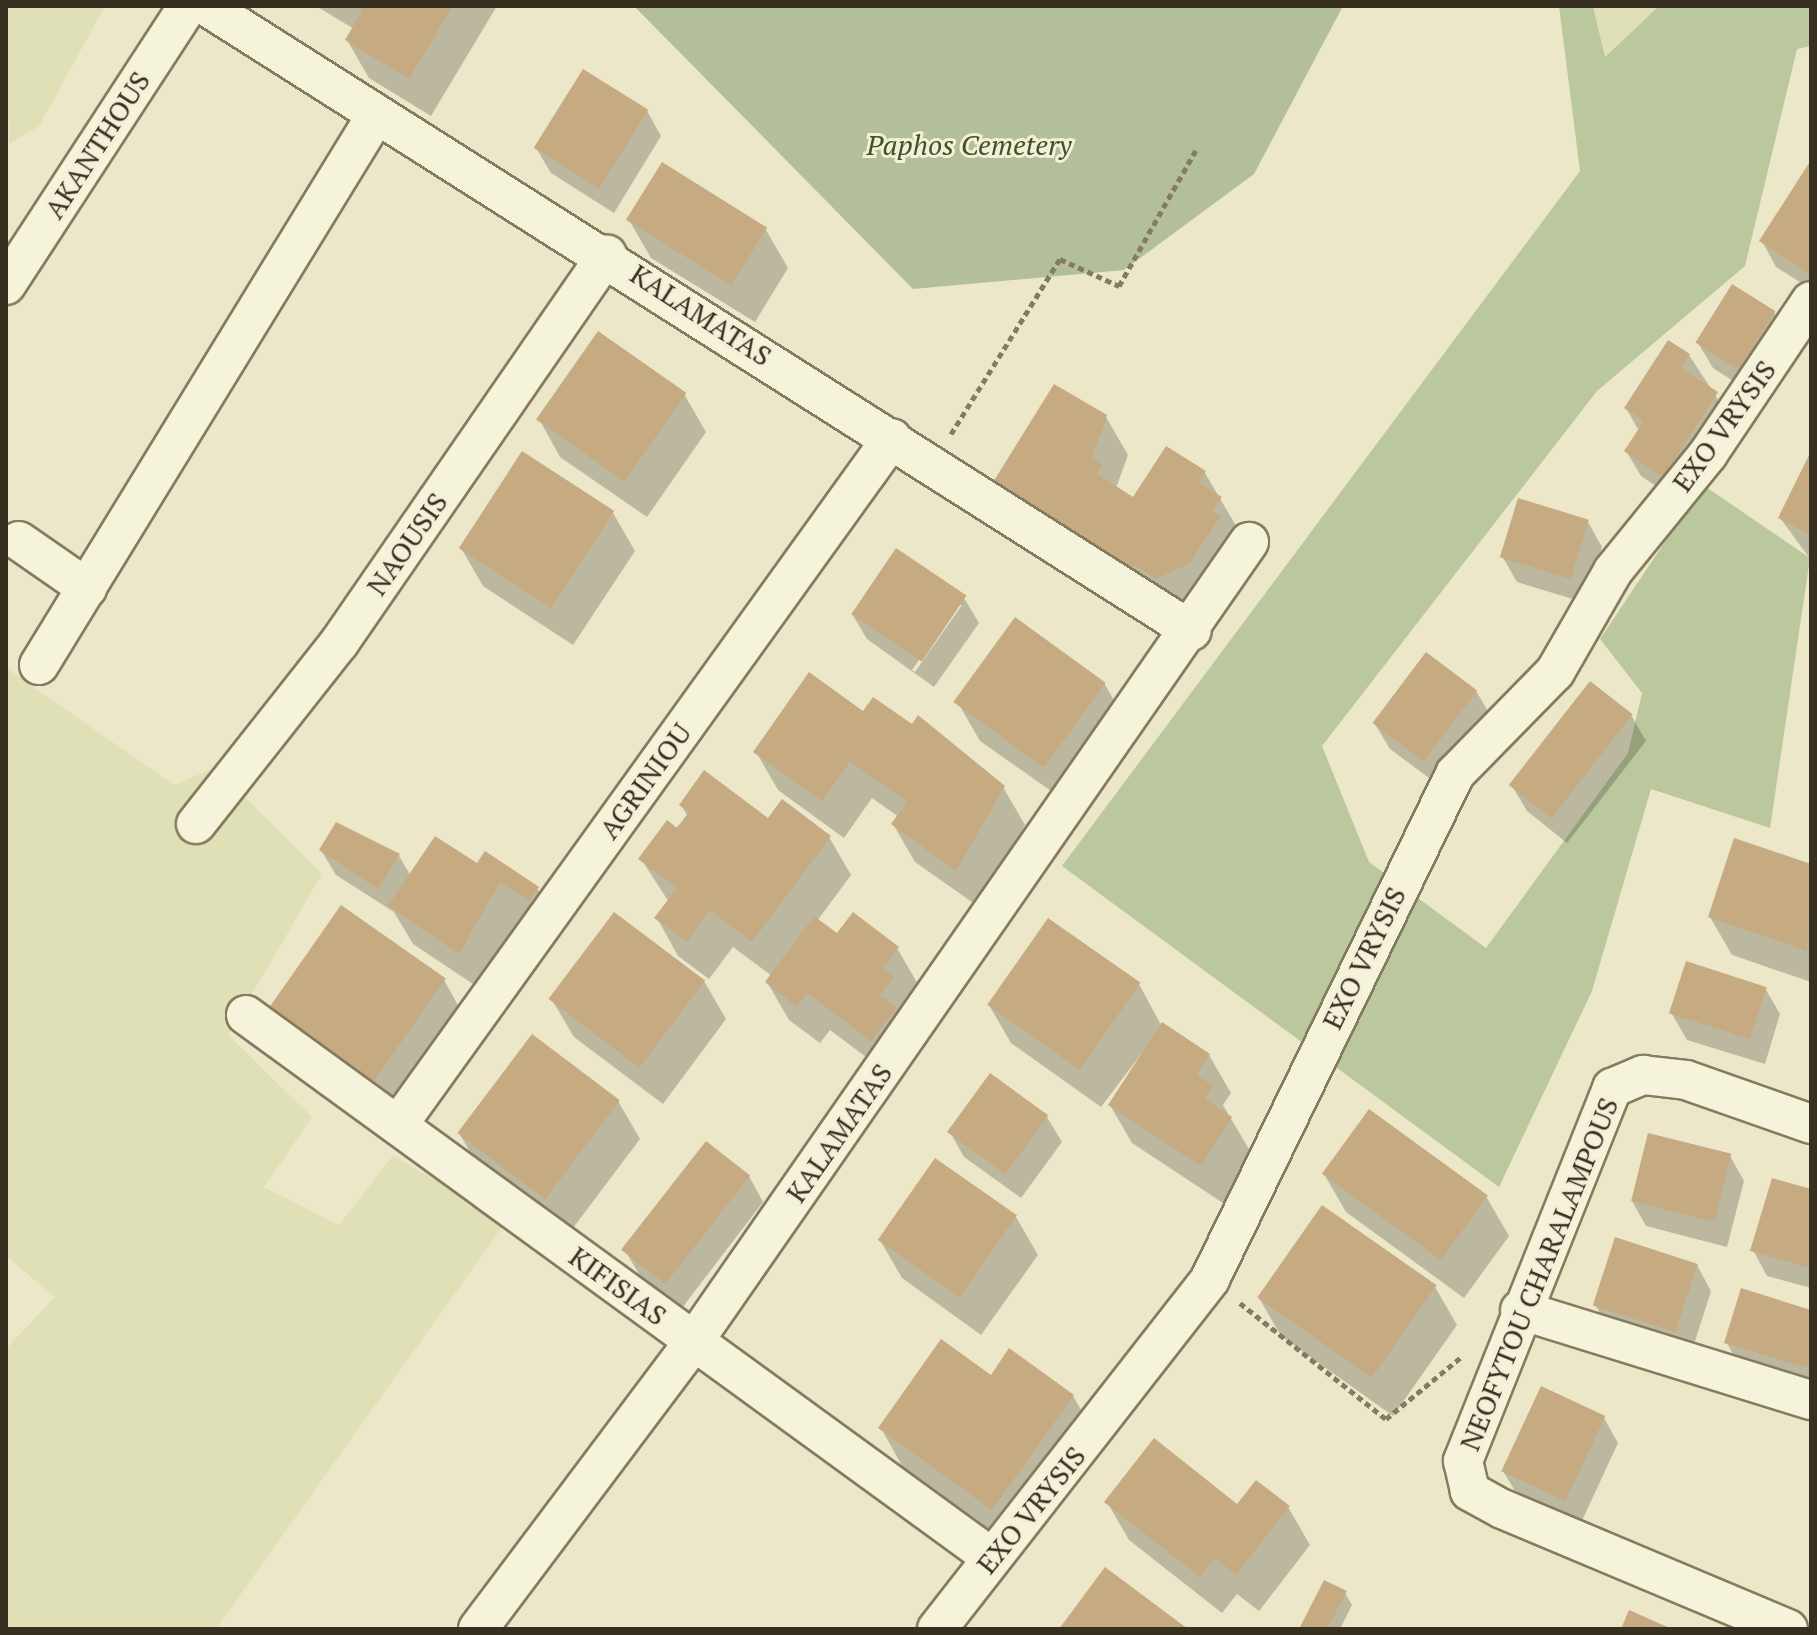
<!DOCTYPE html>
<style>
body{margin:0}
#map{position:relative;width:1817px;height:1635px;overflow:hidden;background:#ebe7c8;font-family:"PT Serif",serif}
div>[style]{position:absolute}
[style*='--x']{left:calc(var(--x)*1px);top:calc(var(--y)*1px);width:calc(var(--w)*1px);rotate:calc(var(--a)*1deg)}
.farmland>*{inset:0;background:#dfe0b6}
.green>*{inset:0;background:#bbc89d}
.cemetery>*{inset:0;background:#b3be9b}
.shadow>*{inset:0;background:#0003}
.building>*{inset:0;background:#c6ab82;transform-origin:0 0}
.path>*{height:5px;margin-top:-2.5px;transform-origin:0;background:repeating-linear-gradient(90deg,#857b5f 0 6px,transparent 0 10px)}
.roads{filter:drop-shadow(2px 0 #857b5f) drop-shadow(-2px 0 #857b5f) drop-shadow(0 2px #857b5f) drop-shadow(0 -2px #857b5f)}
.minor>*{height:38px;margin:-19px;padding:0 19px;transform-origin:19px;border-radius:19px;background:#f6f3db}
span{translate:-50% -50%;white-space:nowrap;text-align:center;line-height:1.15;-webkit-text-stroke:6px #f3f0d7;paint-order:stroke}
.street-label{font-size:28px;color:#373021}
.park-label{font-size:28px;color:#405229;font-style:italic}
.frame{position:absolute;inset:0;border:8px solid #373021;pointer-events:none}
</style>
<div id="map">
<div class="farmland">
<i style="clip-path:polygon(6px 6px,105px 6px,39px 126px,9px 144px)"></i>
<i style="clip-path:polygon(1593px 6px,1659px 6px,1605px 57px)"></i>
<i style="clip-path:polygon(6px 668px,174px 785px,215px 768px,322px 874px,228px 1035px,312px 1117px,264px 1187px,339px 1225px,393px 1156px,507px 1220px,216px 1629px,6px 1629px,6px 1349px,55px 1297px,6px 1256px)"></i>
</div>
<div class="green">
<i style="clip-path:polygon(1559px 6px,1593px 6px,1605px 57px,1659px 6px,1811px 6px,1811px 46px,1797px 49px,1745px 266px,1597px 391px,1322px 746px,1369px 862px,1486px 948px,1628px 753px,1642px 693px,1600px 639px,1703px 485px,1810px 558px,1770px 828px,1651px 789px,1592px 991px,1499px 1187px,1062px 866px,1580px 171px)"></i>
</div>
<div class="cemetery">
<i style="clip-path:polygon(634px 6px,1343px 6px,1254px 174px,1124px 270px,913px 289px)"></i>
</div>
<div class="shadow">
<i style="clip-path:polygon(316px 6px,497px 6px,431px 116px,369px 78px,347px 40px,354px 29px)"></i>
<i style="clip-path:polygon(647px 111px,661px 136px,614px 213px,551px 173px,536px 148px)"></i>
<i style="clip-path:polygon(1811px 164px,1811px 289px,1776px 267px,1762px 241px)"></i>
<i style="clip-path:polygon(662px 165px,766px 230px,788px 268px,755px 322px,651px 258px,629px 220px)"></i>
<i style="clip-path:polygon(1774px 312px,1788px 338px,1753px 394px,1713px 368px,1698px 343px)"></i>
<i style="clip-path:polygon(1689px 355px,1731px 419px,1678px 501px,1641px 476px,1626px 451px,1639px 431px,1626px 408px)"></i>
<i style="clip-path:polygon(684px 394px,706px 432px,647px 517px,560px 457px,539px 419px)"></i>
<i style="clip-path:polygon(1106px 417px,1128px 455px,1116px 488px,1133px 499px,1205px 473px,1242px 536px,1210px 602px,1150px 614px,1015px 525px)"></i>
<i style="clip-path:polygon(1811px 456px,1811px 560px,1780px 518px)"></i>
<i style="clip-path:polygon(613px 513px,635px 551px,573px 645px,483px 586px,461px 548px)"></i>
<i style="clip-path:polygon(1588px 522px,1602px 547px,1586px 603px,1517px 582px,1502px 556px)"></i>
<i style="clip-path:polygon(evenodd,964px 598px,979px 623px,934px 687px,867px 639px,852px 614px,964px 598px,957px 605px,962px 605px,915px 672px,912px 670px,957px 605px)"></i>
<i style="clip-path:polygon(1104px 683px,1126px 721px,1068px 803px,980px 741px,958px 703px)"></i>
<i style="clip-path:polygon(1476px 691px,1491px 716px,1440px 786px,1390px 749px,1375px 724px)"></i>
<i style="clip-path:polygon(864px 714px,912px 727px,919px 718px,1003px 787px,1025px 825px,979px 907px,915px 862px,893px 824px,899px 817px,872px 798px,844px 838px,778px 790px,756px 752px)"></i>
<i style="clip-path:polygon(1631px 715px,1646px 741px,1567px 843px,1527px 811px,1512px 786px)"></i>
<i style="clip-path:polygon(681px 805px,829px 837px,851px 875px,817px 921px,838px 936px,897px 948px,919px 986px,894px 1078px,830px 1030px,820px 1043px,789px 1020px,767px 982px,772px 976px,733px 947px,709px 979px,678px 956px,657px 918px,669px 902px,641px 859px,688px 817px)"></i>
<i style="clip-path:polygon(337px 825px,399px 856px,411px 876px,477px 866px,537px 888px,559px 926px,551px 938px,522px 918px,482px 990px,413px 944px,394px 912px,336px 875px,321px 850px)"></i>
<i style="clip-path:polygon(1735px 840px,1811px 866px,1811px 982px,1732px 955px,1710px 917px)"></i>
<i style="clip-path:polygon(444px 980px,465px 1018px,393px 1121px,291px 1049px)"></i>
<i style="clip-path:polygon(704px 981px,726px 1019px,663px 1104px,574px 1037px,552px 1000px)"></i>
<i style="clip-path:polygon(1139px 984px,1160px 1023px,1209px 1055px,1231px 1093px,1223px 1105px,1253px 1156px,1223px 1203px,1132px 1143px,1110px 1105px,1154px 1037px,1101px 1107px,1011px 1043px,989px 1005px)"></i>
<i style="clip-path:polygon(1765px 988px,1780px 1014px,1765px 1064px,1687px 1040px,1672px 1014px)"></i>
<i style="clip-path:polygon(991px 1075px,1047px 1117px,1062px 1142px,1021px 1198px,964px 1157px,950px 1132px)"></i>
<i style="clip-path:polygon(618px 1101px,640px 1139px,567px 1236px,481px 1171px,459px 1133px)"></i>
<i style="clip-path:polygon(1370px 1112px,1487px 1198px,1509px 1236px,1464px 1298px,1346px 1212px,1324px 1174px)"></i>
<i style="clip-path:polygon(1730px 1156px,1744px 1181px,1727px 1247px,1646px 1226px,1632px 1201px)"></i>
<i style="clip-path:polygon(749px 1176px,763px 1202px,682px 1308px,640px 1276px,625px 1250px)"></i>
<i style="clip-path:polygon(1811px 1191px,1811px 1288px,1767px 1276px,1753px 1250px)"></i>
<i style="clip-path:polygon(1016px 1217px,1038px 1255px,981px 1335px,902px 1278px,880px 1240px)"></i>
<i style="clip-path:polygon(1697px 1265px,1711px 1291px,1690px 1357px,1610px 1331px,1596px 1306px)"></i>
<i style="clip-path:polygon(1435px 1287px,1457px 1325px,1393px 1416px,1281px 1336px,1259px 1298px)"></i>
<i style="clip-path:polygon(1811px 1312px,1811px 1390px,1741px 1369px,1727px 1343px)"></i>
<i style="clip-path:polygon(991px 1378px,1073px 1396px,1095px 1434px,1014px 1547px,902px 1466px,881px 1428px)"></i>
<i style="clip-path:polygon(1604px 1418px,1618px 1443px,1580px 1525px,1518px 1496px,1503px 1471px)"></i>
<i style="clip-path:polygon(1107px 1502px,1288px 1507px,1310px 1545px,1259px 1611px,1237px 1594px,1222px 1613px,1129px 1540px)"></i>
<i style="clip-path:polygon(1345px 1593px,1352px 1605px,1340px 1629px,1302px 1629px)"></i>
</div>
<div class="building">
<i style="clip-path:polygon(355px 6px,453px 6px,409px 79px,345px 40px,362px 11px)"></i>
<i style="left:583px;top:69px;width:77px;height:93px;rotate:32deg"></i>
<i style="clip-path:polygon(1811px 160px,1811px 275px,1759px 241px)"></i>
<i style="left:662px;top:162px;width:124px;height:68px;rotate:32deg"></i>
<i style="left:1732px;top:284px;width:51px;height:69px;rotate:32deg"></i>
<i style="left:598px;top:331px;width:108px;height:108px;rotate:35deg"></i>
<i style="clip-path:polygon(1668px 340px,1690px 354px,1681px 368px,1718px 392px,1663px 477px,1624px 451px,1644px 421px,1624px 408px)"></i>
<i style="clip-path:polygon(1054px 384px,1107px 415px,1092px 458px,1103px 465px,1097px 474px,1133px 497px,1166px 446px,1206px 471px,1199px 483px,1222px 497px,1212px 510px,1221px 516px,1189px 564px,1156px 579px,1135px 565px,1128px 577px,990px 487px)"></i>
<i style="left:522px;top:451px;width:110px;height:116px;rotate:33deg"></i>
<i style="clip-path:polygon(1811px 451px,1811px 535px,1778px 518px)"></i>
<i style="left:1518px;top:498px;width:74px;height:62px;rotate:17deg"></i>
<i style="left:896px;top:548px;width:85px;height:80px;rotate:34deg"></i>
<i style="left:1015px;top:617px;width:112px;height:105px;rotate:36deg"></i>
<i style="left:1426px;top:652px;width:64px;height:89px;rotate:37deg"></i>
<i style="clip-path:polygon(809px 672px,863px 711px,873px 697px,912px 724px,918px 715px,1005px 786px,956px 871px,891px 824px,907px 802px,850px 762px,822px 801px,753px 752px)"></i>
<i style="left:1590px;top:681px;width:54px;height:132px;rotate:38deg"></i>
<i style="clip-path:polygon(704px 770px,768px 818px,782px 799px,831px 836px,752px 942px,710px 910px,687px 942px,654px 918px,677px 888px,638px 859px,667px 820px,677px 828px,689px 812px,679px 805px)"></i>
<i style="clip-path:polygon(336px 822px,400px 854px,378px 889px,319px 850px)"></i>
<i style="clip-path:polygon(435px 836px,477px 863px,485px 851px,539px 887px,529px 901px,500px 882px,459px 954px,388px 906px)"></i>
<i style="clip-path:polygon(1734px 838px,1811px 864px,1807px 951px,1708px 917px)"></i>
<i style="left:341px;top:905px;width:128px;height:129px;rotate:35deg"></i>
<i style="left:614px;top:912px;width:114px;height:109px;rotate:37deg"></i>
<i style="clip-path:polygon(853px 912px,899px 947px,883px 968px,894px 976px,880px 995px,897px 1008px,871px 1041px,807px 993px,797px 1007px,765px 982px,814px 916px,837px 933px)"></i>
<i style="left:1048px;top:918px;width:113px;height:106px;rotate:35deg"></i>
<i style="left:1686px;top:961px;width:85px;height:55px;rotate:18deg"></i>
<i style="clip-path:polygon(1162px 1022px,1210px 1054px,1196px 1075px,1214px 1086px,1205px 1099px,1232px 1117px,1201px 1166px,1108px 1105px)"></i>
<i style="left:532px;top:1034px;width:110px;height:124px;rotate:37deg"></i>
<i style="left:990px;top:1073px;width:72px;height:73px;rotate:36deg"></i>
<i style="left:1369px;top:1109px;width:147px;height:80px;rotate:36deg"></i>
<i style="left:1648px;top:1133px;width:86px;height:70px;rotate:14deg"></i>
<i style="left:706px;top:1141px;width:56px;height:138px;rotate:38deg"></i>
<i style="left:935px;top:1158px;width:100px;height:100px;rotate:35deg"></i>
<i style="clip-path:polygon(1772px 1178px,1811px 1189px,1811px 1268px,1750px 1251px)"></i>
<i style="left:1322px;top:1205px;width:140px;height:113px;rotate:35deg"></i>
<i style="left:1615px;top:1237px;width:87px;height:72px;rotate:18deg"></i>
<i style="clip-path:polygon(1741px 1288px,1811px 1310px,1811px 1369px,1724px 1343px)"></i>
<i style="clip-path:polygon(941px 1339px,991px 1375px,1009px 1348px,1074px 1395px,992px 1510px,878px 1428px)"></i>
<i style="left:1541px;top:1386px;width:71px;height:94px;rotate:25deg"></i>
<i style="clip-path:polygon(1154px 1438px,1237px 1504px,1256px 1480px,1290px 1506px,1236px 1575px,1215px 1558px,1200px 1577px,1104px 1502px)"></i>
<i style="clip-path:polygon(1105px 1567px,1188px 1629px,1059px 1629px)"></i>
<i style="clip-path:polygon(1324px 1580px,1347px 1591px,1327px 1629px,1299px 1629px)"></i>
<i style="clip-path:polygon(1629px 1610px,1672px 1629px,1621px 1629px)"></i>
</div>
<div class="path">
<i style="--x:951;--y:434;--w:206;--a:-58.1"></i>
<i style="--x:1060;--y:259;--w:65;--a:24.6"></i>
<i style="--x:1119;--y:286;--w:156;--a:-60.5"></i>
<i style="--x:1240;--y:1303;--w:186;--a:38.5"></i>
<i style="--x:1386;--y:1419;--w:96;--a:-39.5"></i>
</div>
<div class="roads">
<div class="minor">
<i style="--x:206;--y:6;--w:1167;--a:32.37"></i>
<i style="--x:6;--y:285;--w:333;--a:-56.9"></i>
<i style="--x:19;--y:541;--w:83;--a:34.7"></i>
<i style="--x:39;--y:665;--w:643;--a:-58.49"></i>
<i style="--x:196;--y:824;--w:231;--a:-51.7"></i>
<i style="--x:339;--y:643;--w:472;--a:-55.4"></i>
<i style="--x:246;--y:1015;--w:921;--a:36.04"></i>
<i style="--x:398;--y:1125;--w:846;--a:-54.28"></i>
<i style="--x:1520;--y:1310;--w:305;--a:17.2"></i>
<i style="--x:478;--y:1629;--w:360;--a:-53.1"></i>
<i style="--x:694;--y:1341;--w:973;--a:-55.22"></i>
<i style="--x:937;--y:1629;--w:444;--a:-52"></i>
<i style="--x:1210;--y:1279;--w:561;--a:-64.12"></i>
<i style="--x:1455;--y:774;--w:143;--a:-45.6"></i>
<i style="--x:1555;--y:672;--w:116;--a:-60.1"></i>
<i style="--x:1613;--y:571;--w:151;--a:-50.9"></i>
<i style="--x:1708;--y:454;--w:184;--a:-56.1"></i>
<i style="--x:1788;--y:1629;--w:310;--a:-157.2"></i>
<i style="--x:1502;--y:1509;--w:37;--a:-151"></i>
<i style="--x:1470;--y:1491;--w:31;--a:-103"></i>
<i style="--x:1463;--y:1461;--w:402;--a:-68.2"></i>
<i style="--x:1612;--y:1088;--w:34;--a:-23"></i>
<i style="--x:1643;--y:1075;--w:43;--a:6.6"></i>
<i style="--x:1686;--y:1080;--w:133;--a:19.4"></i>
</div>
</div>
<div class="street-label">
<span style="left:97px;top:145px;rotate:-57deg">AKANTHOUS</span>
<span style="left:701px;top:315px;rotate:33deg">KALAMATAS</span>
<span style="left:1724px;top:426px;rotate:-54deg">EXO VRYSIS</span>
<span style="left:407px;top:544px;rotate:-55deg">NAOUSIS</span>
<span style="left:645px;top:781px;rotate:-54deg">AGRINIOU</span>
<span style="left:1364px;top:958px;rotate:-64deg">EXO VRYSIS</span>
<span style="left:839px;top:1133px;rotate:-55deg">KALAMATAS</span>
<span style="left:1539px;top:1274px;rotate:-68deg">NEOFYTOU CHARALAMPOUS</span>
<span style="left:618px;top:1286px;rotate:36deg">KIFISIAS</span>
<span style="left:1031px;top:1510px;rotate:-51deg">EXO VRYSIS</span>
</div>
<div class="park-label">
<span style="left:969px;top:145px">Paphos Cemetery</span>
</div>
<div class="frame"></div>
</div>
